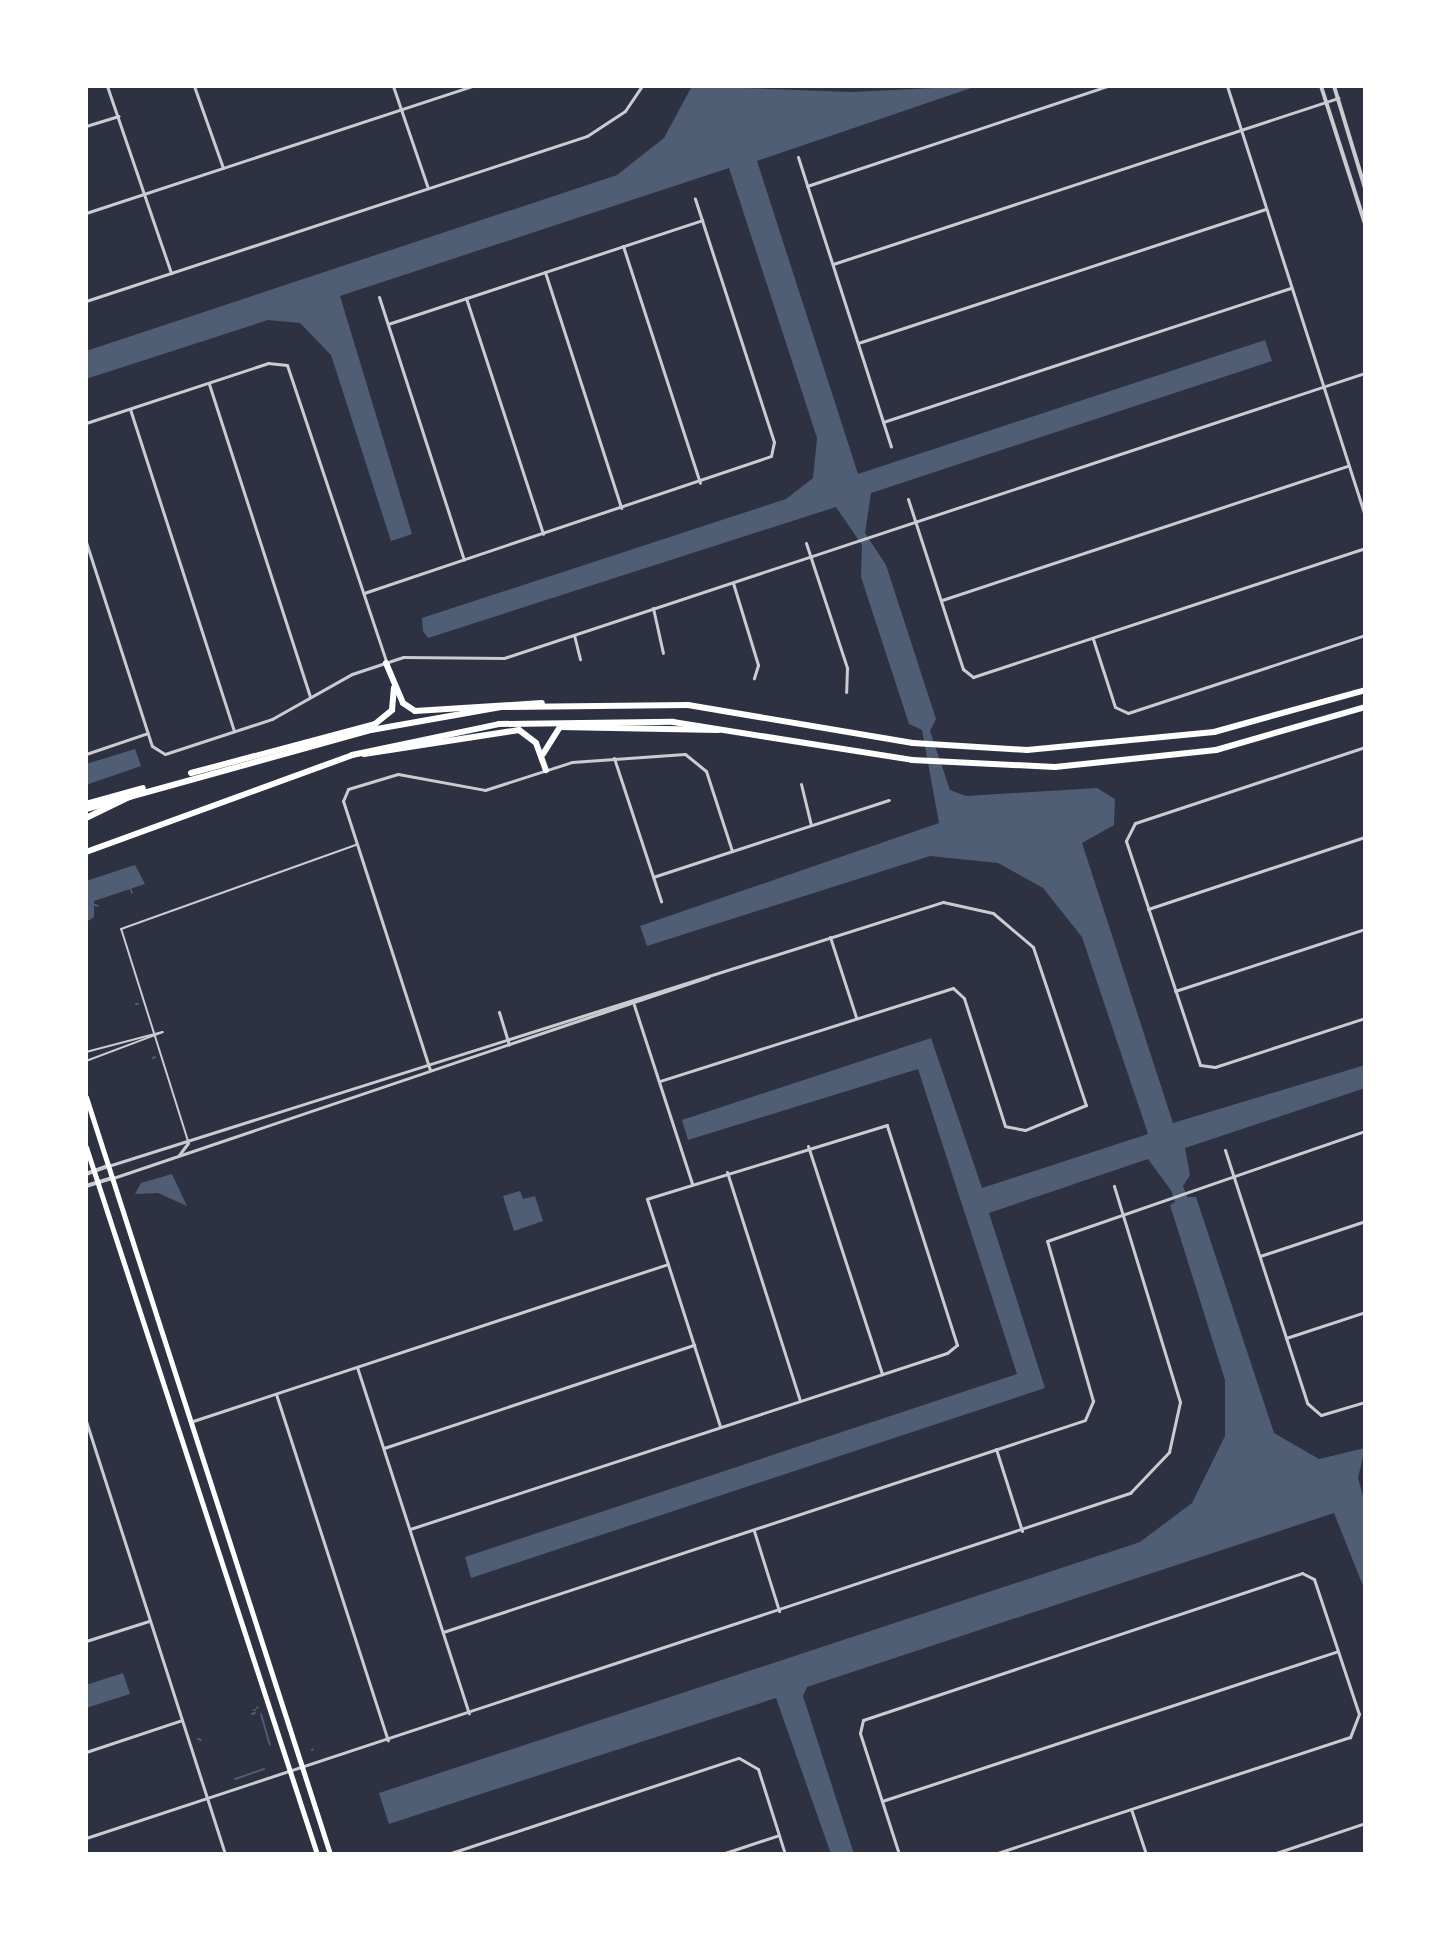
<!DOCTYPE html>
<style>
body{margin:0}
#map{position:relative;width:1451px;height:1940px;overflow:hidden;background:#2d3142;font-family:"Roboto Condensed",sans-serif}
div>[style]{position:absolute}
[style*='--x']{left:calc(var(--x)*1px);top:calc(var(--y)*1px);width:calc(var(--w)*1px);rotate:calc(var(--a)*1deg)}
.water>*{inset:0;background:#4f5d75}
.stream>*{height:2px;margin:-1px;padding:0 1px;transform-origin:1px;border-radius:1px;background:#4f5d75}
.canal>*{height:6px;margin:-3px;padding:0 3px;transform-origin:3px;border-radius:3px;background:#4f5d75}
.service>*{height:2px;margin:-1px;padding:0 1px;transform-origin:1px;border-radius:1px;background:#caccd0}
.minor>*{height:3px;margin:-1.5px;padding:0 1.5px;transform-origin:1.5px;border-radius:1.5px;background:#caccd0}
.tertiary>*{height:4px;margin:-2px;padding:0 2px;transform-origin:2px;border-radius:2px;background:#caccd0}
.secondary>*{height:5px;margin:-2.5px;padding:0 2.5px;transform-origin:2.5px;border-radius:2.5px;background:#fff}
.trunk>*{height:6px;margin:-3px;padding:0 3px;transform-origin:3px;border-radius:3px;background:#fff}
span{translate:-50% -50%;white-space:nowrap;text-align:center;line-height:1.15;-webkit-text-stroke:8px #fff;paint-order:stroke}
.frame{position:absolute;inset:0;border:88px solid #fff;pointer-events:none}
</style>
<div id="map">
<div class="water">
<i style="clip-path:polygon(692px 86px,852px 92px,977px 86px,757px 161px,858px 474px,1265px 340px,1272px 361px,871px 493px,865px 533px,886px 565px,936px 719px,930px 731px,950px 790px,966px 796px,1097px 788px,1115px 799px,1114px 825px,1082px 843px,1173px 1123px,1365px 1065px,1365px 1088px,1185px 1148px,1190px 1175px,1183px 1186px,1187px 1197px,1196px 1197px,1274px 1433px,1319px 1459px,1365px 1448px,1358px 1478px,1365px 1503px,1365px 1591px,1334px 1513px,807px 1687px,803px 1696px,854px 1854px,831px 1854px,776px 1698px,389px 1824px,379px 1793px,1140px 1542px,1192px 1503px,1225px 1436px,1225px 1380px,1170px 1205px,1178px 1200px,1148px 1159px,989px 1213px,1045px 1388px,471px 1578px,465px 1557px,1017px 1374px,918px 1069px,688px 1140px,682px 1120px,931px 1038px,982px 1188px,1148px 1134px,1082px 937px,1043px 888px,998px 863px,930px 856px,647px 946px,640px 926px,939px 823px,922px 730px,909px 724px,861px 577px,862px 545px,836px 507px,428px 638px,423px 631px,422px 618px,786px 499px,813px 478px,817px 438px,729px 168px,340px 296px,412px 534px,391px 541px,331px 355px,300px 323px,268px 320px,86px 379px,86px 351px,617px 175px,664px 138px)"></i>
<i style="clip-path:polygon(135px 749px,141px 766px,86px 785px,86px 764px)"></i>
<i style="clip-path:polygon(135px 865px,145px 884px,94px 901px,94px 917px,86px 922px,86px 881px)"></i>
<i style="clip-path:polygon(172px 1174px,187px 1206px,158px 1193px,135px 1194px,141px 1183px)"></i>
<i style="clip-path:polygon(520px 1191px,523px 1199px,535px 1196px,543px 1221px,514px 1231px,503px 1196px)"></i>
<i style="clip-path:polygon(123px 1673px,130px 1694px,86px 1708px,86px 1685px)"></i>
</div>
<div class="stream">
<i style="--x:130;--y:888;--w:5;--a:68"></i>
<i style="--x:92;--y:904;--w:6;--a:18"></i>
<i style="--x:136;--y:1004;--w:2;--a:0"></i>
<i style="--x:153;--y:1058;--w:2;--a:-27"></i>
<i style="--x:257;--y:1708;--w:1;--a:-45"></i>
<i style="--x:254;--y:1710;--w:1;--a:0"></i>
<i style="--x:252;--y:1714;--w:3;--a:-18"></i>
<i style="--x:261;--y:1714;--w:32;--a:74"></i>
<i style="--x:198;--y:1739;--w:3;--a:18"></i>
<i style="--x:312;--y:1750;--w:1;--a:-45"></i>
<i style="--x:235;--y:1779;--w:31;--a:-19"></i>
</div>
<div class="canal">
<i style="--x:1172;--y:1183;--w:25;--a:72"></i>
</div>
<div class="service">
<i style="--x:86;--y:1052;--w:79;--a:-14.7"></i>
<i style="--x:86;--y:1061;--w:82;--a:-20.6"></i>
<i style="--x:188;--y:1141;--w:222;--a:-107.5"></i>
<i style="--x:121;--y:929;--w:250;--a:-19.7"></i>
</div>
<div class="minor">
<i style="--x:107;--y:86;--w:198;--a:71.1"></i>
<i style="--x:194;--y:86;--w:87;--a:70.5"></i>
<i style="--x:393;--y:86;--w:108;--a:71.1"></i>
<i style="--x:1227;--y:86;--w:453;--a:72.2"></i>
<i style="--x:86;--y:126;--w:34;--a:-17"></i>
<i style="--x:798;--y:157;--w:304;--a:72.2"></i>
<i style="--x:807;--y:186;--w:317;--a:-18.4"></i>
<i style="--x:86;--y:213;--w:407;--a:-18.2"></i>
<i style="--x:623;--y:246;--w:249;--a:72"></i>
<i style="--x:833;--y:264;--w:532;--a:-18.2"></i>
<i style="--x:545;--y:272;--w:248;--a:72.1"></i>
<i style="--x:379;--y:297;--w:276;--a:72.1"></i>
<i style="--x:466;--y:298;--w:248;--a:71.9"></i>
<i style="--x:86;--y:301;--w:527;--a:-18.23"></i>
<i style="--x:587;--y:136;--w:45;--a:-33.3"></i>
<i style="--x:625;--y:111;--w:30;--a:-56"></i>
<i style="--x:388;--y:324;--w:331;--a:-18.3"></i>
<i style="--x:858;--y:343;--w:429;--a:-18.2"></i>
<i style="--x:209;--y:384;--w:329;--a:72.1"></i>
<i style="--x:130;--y:409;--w:338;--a:72.1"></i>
<i style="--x:883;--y:422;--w:429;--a:-18.2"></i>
<i style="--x:86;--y:423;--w:192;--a:-18.2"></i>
<i style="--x:268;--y:363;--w:19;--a:6"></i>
<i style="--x:287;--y:365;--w:312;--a:71.5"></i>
<i style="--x:908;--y:499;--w:179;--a:72.1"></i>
<i style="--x:963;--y:669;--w:13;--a:39"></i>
<i style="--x:973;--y:677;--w:413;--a:-18.2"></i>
<i style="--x:86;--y:542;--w:214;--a:72.1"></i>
<i style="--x:152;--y:746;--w:15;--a:32"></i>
<i style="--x:165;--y:754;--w:113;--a:-18.1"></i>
<i style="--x:272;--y:719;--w:92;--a:-29.4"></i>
<i style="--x:352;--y:674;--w:54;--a:-18.4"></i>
<i style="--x:403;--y:657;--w:101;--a:0.6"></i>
<i style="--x:504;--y:658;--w:907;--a:-18.32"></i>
<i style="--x:806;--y:543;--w:132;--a:71.8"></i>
<i style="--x:847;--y:668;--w:24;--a:92"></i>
<i style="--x:733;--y:583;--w:86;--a:73"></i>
<i style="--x:758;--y:665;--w:14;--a:107"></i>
<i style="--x:364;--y:593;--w:429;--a:-18.6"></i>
<i style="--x:771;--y:456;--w:14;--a:-78"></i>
<i style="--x:774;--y:442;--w:256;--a:-108"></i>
<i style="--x:942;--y:600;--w:428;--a:-18.3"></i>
<i style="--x:653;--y:608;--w:46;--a:77.5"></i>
<i style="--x:574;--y:635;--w:25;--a:76"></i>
<i style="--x:1093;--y:639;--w:71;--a:72.1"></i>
<i style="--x:1115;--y:707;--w:14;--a:25"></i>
<i style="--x:1128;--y:713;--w:250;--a:-18.2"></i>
<i style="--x:1365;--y:747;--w:242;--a:161.7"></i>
<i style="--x:1135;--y:823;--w:20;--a:117"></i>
<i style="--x:1126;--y:841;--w:236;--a:71.7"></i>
<i style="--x:1200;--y:1065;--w:15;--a:8"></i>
<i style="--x:1215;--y:1067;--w:158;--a:-18.1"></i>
<i style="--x:86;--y:754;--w:65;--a:-18.7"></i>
<i style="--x:614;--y:758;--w:151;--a:71.8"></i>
<i style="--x:801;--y:784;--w:42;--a:76.3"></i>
<i style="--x:653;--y:877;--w:248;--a:-18.1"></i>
<i style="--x:1148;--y:909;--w:229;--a:-18.4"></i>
<i style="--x:830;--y:937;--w:84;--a:72"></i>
<i style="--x:1175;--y:991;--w:200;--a:-18.1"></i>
<i style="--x:634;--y:1005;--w:188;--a:72"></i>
<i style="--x:499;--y:1012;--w:34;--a:73"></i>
<i style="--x:430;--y:1070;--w:283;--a:-107.9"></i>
<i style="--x:343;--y:801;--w:13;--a:-67"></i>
<i style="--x:348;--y:789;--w:52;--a:-16.7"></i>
<i style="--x:398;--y:774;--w:88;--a:10.4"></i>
<i style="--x:485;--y:790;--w:91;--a:-17.8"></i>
<i style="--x:572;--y:762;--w:113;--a:-4"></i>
<i style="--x:685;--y:754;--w:27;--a:39"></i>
<i style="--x:706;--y:771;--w:84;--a:72"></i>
<i style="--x:808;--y:1146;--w:240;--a:72"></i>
<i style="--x:1225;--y:1150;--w:266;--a:72"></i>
<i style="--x:1307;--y:1403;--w:18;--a:41"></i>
<i style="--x:1321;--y:1415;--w:46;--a:-16.5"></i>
<i style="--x:179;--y:1155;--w:15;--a:-53"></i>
<i style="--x:108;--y:1166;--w:876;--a:-17.55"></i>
<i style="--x:943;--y:902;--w:51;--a:12.4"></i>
<i style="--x:993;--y:913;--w:52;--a:40.4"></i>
<i style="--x:1033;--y:947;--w:167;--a:71.5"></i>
<i style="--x:1086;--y:1105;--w:66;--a:157.7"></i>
<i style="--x:1025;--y:1130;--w:20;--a:-169"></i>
<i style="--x:1005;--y:1126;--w:134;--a:-107.8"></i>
<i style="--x:964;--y:998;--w:15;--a:-138"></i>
<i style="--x:953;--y:988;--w:308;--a:162.4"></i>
<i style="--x:727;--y:1172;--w:240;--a:72.3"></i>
<i style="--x:113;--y:1178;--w:628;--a:-18.67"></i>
<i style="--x:1260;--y:1256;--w:111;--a:-18.4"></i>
<i style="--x:1286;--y:1338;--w:83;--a:-18.2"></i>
<i style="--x:357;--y:1367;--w:364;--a:72.1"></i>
<i style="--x:276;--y:1394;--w:364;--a:72.1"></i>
<i style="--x:86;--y:1421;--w:455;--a:72.2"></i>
<i style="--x:193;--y:1421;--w:500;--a:-18.29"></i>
<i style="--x:384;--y:1448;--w:327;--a:-18.4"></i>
<i style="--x:996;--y:1449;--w:86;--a:72.4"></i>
<i style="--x:410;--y:1529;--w:565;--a:-18.15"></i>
<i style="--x:947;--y:1353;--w:13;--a:-39"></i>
<i style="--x:957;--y:1345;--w:231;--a:-107.7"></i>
<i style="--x:887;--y:1125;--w:251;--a:162.9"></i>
<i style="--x:647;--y:1199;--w:239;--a:72.2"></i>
<i style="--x:754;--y:1531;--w:84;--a:72.6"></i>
<i style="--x:443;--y:1632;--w:676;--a:-18.27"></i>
<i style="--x:1085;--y:1420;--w:21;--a:-67"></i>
<i style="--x:1093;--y:1401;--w:166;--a:-106"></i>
<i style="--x:1047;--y:1241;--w:336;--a:-19.1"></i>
<i style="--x:86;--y:1641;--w:66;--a:-17.6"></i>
<i style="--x:86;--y:1752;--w:101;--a:-18.4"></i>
<i style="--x:882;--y:1801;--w:480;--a:-18.2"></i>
<i style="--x:1131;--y:1809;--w:47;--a:71.6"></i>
<i style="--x:86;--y:1838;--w:1100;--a:-18.29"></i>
<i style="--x:1130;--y:1493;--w:57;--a:-46.4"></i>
<i style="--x:1169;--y:1452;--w:51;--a:-77.6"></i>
<i style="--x:1180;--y:1402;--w:226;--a:-107"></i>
<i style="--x:448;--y:1854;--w:306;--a:-18.3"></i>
<i style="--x:739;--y:1758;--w:22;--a:30"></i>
<i style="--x:758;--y:1769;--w:89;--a:72.4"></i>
<i style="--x:722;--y:1854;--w:60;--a:-18.4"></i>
<i style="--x:899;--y:1854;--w:127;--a:-107.9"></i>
<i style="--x:860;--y:1733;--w:13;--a:-77"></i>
<i style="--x:863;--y:1720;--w:463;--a:-18.5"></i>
<i style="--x:1302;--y:1573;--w:13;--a:27"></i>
<i style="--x:1314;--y:1579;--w:142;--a:71.6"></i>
<i style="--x:1359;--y:1714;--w:25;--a:111"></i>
<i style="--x:1350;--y:1737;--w:374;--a:161.8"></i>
<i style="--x:1273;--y:1854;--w:97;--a:-18.6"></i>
</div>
<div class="tertiary">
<i style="--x:1321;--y:86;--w:145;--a:72.3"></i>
<i style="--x:1334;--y:86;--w:107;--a:73.1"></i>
<i style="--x:86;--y:1174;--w:23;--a:-20"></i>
<i style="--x:86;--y:1186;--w:27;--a:-17"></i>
</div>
<div class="secondary">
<i style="--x:86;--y:1097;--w:795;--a:72.13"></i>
<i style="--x:86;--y:1147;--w:744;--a:71.91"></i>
</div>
<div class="trunk">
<i style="--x:386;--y:663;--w:43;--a:67"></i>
<i style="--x:403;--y:703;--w:14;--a:34"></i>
<i style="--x:415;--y:711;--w:127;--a:-3.6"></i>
<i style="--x:364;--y:754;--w:157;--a:-8.8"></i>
<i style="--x:519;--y:730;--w:21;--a:37"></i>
<i style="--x:536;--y:743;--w:29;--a:70"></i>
<i style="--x:543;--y:754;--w:32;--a:-58"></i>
<i style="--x:560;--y:727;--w:158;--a:1.1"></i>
<i style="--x:191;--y:773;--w:190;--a:-14.9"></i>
<i style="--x:375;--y:724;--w:22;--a:-39"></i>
<i style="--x:392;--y:710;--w:22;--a:-85"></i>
<i style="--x:86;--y:804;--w:59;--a:-15.7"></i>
<i style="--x:86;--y:809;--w:296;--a:-15.5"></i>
<i style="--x:371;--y:730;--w:132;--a:-10"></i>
<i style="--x:501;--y:707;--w:187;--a:-0.6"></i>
<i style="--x:688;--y:705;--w:228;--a:9.6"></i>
<i style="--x:913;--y:743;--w:114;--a:3.5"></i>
<i style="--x:1027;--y:750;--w:188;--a:-5.5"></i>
<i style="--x:1214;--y:732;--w:157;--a:-15.5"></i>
<i style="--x:86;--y:818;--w:48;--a:-26"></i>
<i style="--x:86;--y:852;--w:283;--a:-20"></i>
<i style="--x:352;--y:755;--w:150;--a:-11.9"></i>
<i style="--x:499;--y:724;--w:174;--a:-0.7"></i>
<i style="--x:673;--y:722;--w:242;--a:9"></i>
<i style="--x:912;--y:760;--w:143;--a:2.8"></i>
<i style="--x:1055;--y:767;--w:162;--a:-6"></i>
<i style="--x:1216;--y:750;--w:155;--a:-16.1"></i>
</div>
<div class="frame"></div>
</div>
